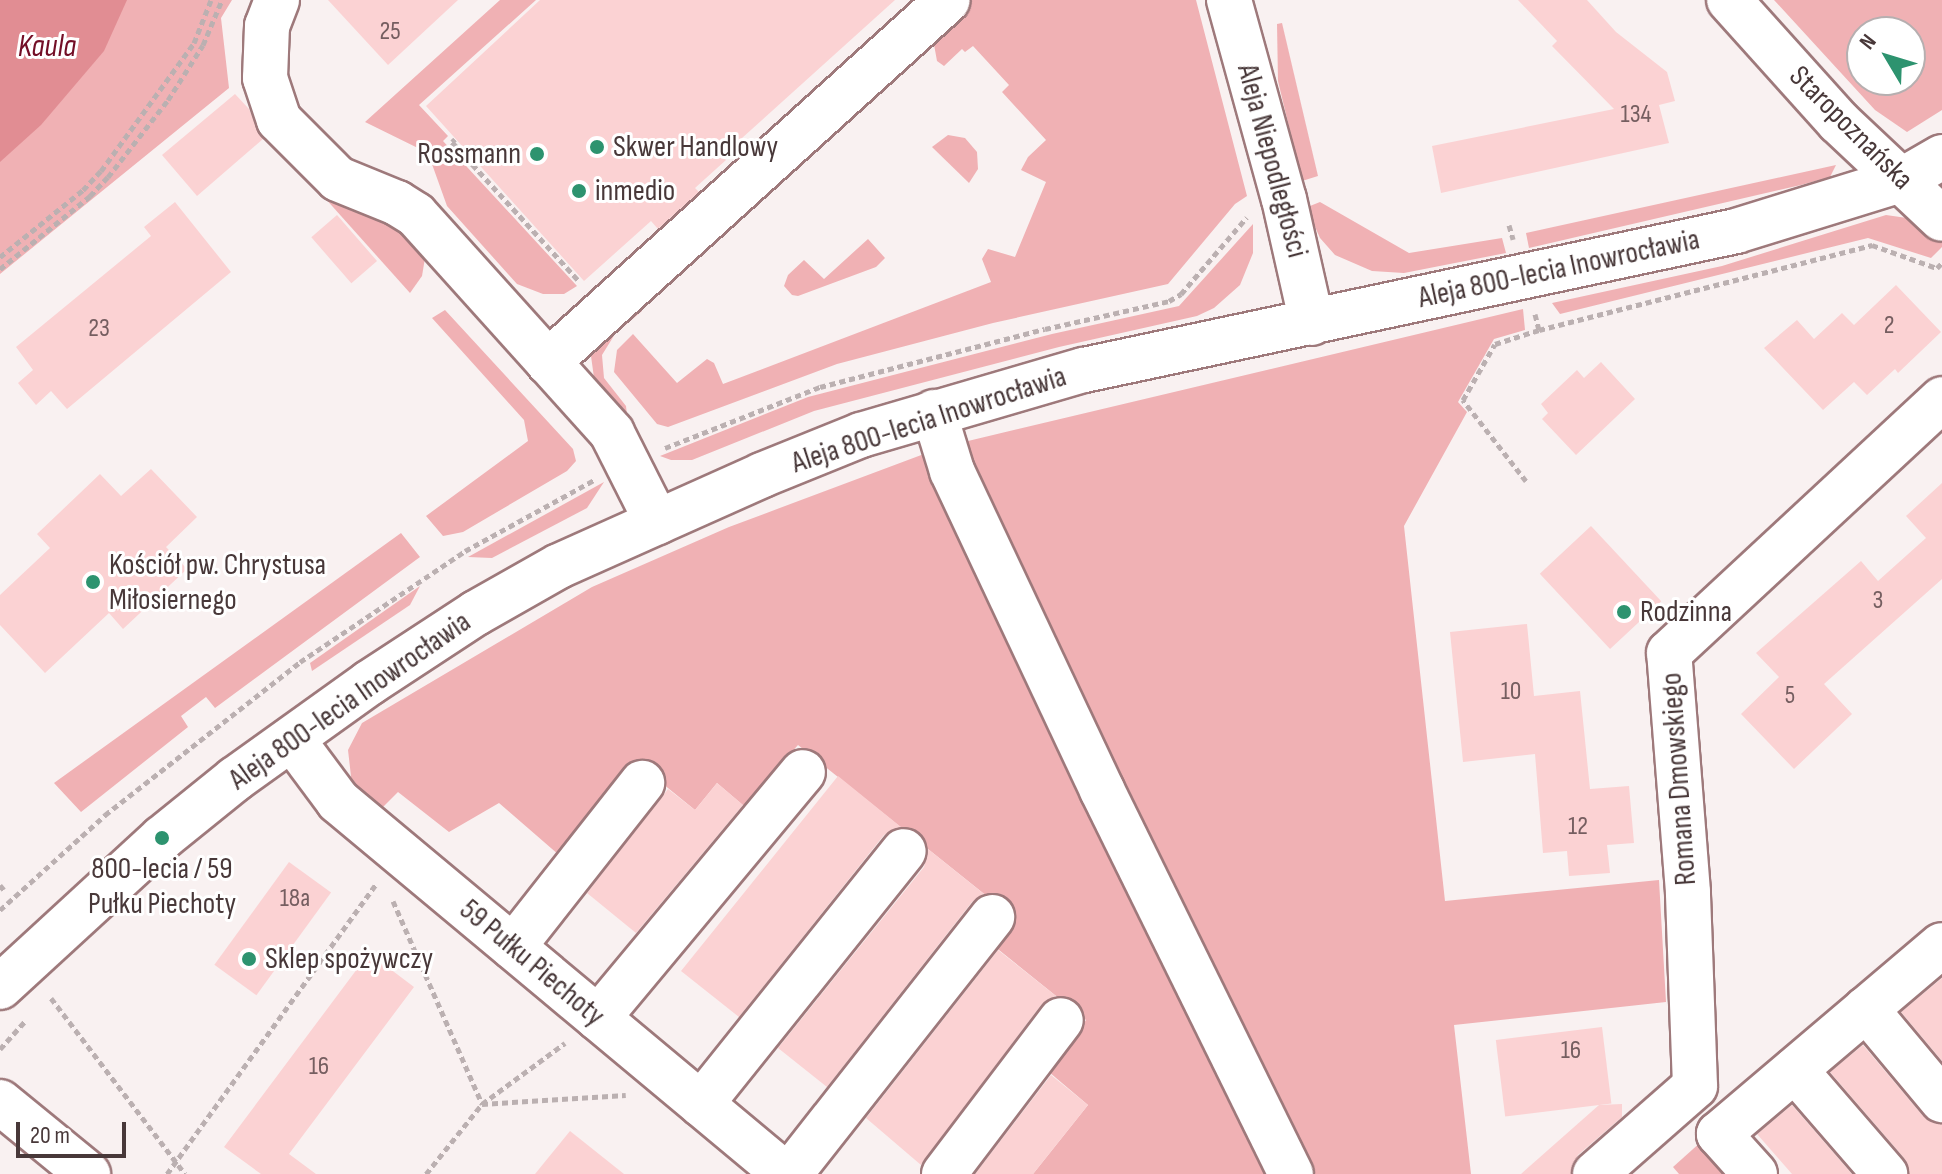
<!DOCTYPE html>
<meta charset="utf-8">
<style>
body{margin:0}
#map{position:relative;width:1942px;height:1174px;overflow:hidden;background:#f9f1f1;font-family:"Sofia Sans Condensed",sans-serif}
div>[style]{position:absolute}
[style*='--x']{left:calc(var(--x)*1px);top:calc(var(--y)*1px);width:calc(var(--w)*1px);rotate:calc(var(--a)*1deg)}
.green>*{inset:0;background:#f0b1b4}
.water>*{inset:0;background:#e18d93}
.building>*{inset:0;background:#fbd2d3;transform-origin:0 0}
.path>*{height:5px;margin-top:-2.5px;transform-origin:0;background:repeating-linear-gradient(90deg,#bbb0b1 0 6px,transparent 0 10px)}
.roads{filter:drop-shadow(2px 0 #9e797b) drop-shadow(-2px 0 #9e797b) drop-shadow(0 2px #9e797b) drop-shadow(0 -2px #9e797b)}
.minor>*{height:44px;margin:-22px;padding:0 22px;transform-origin:22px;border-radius:22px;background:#fff}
.dots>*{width:22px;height:22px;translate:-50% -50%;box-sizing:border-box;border:4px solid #fff;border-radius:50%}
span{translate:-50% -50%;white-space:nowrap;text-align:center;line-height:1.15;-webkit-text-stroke:6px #fff;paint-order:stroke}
.number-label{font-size:26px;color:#755e60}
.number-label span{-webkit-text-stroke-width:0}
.street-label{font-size:30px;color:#483839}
.poi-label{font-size:30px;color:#483839}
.left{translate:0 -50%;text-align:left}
.right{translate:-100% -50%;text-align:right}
.water-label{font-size:32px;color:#730e26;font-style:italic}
.north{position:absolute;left:1846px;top:16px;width:80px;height:80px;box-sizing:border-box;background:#fff;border:2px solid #b6afb0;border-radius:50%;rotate:308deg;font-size:22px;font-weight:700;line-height:32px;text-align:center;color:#483839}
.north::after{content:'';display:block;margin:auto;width:28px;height:36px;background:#2d936f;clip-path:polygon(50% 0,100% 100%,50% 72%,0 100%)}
.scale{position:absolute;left:16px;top:1122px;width:110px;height:36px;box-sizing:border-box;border:4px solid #483839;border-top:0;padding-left:10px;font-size:24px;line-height:28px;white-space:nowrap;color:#483839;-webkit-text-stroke:6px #fff;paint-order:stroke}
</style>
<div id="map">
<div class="green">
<i style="clip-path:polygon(0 0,232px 0,221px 18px,229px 88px,0 274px)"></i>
<i style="clip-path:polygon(500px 0,536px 0,419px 105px,448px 136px,443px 141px,577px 286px,564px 294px,543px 294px,517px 284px,447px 206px,428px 153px,365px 122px)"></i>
<i style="clip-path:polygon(969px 0,1196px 0,1247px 196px,1235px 204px,1168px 284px,993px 323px,837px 364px,668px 427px,657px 424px,614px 372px,617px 350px,633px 334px,677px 383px,707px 359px,714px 363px,723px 384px,991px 282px,982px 259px,988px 249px,1015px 257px,1046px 182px,1021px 170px,1028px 157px,1046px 140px,1002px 92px,1009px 85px,973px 46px,965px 52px,962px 49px,944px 66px,937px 61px,933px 39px)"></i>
<i style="clip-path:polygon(evenodd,1774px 0,1942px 0,1942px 110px,1907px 132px,1875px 110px,1774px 0,1862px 32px,1910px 32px,1910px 80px,1862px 80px,1862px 32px)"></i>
<i style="clip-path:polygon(1282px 23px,1318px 176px,1302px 181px,1278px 81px,1277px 24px)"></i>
<i style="clip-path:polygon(948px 135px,965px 138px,977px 152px,978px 169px,969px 183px,932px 147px)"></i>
<i style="clip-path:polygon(1836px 165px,1830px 177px,1801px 185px,1529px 248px,1526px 233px)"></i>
<i style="clip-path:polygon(307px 178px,397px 222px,425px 258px,422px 276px,410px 293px)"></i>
<i style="clip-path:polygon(1320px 202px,1409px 253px,1502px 238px,1506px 253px,1404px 273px,1372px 271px,1335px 255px,1320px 238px,1312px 220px,1310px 206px)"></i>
<i style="clip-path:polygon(1886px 215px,1907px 218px,1925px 229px,1942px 243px,1942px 247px,1931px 258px,1868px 238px,1560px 314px,1552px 303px,1722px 266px)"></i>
<i style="clip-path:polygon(1253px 224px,1253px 253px,1240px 285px,1214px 308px,1197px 316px,1059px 347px,814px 411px,692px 460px,671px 460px,660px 456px,808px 397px,1052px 334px,1179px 306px)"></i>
<i style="clip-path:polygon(868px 239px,885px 258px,876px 267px,798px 296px,792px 295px,784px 286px,788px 275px,804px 260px,824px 279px)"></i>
<i style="clip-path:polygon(1523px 309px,1525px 330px,1494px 339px,1458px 402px,1467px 412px,1404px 526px,1445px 901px,1659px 880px,1666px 1002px,1454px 1025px,1471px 1174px,1305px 1174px,969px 468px,968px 441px)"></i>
<i style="clip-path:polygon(445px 310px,573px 449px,576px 461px,567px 471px,463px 532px,443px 536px,426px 516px,528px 441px,524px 420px,432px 318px)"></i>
<i style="clip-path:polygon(636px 311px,642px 311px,615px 334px,602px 355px,604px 378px,626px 406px,628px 424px,595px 385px,591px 356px,593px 348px)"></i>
<i style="clip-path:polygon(932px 451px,1278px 1174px,1033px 1174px,1088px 1105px,1049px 1072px,1086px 1020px,994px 946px,1013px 917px,798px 745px,744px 806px,717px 783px,695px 810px,636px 762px,559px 855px,499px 803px,449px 832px,398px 792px,378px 812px,352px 785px,348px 750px,362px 723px,592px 587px,729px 527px)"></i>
<i style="clip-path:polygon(604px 482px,587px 508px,492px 558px,468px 557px)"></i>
<i style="clip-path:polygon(401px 533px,420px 557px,215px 708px,206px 697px,181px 716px,188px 727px,81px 812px,54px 783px)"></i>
<i style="clip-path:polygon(420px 586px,410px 605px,312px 671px,310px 663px)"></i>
<i style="clip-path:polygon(1702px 1141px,1734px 1174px,1679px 1174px,1673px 1167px)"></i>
</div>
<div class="water">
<i style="clip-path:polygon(0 0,127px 0,104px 51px,41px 125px,0 162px)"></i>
</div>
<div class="building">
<i style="clip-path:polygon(328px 0,458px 0,388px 65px)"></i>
<i style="clip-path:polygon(540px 0,895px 0,722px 156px,726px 160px,695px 188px,699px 192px,658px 229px,651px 221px,584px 281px,426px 106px)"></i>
<i style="clip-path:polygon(1518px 0,1587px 0,1616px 32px,1667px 72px,1675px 101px,1659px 105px,1669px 143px,1441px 193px,1432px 146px,1614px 109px,1552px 46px,1557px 41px)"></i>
<i style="clip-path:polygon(235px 94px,249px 109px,263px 139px,197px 196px,162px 155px)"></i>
<i style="clip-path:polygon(175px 202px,231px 272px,67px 409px,51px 391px,36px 405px,18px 383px,33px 370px,16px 347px,151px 236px,144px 227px)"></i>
<i style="left:337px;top:215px;width:61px;height:34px;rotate:49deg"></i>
<i style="clip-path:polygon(1896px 285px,1941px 332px,1898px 373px,1895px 369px,1867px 395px,1854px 382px,1823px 410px,1764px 348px,1797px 320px,1814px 339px,1842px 313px,1854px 325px)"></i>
<i style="clip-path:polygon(1601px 362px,1635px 399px,1576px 455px,1542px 419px,1548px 413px,1541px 404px,1577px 370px,1584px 378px)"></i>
<i style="clip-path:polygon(151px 469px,197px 517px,166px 547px,187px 569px,123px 629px,109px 613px,45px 673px,0 625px,0 595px,50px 548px,37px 534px,100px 474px,121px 496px)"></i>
<i style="clip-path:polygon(1942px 483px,1942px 579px,1824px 684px,1852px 714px,1794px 769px,1741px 714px,1779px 677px,1756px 653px,1861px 561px,1878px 581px,1926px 538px,1906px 516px)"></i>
<i style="left:1591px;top:526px;width:103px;height:70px;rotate:47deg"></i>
<i style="clip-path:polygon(1527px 624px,1534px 696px,1580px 691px,1590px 789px,1629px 786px,1634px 843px,1607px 845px,1610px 873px,1569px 876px,1567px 851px,1543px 853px,1535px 754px,1463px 762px,1450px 632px)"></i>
<i style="clip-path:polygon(838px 776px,901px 827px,884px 835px,739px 1017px,681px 971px)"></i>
<i style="clip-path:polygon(717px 783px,743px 805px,636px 933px,587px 893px,668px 789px,695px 810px)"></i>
<i style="clip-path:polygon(928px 849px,984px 894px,972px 902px,827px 1087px,778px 1048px,924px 867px)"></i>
<i style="left:289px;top:862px;width:52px;height:127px;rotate:36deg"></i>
<i style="clip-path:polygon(998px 950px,1056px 996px,1041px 1005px,921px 1165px,866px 1118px)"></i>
<i style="clip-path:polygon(369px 953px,414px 987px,289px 1154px,316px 1174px,261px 1174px,224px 1147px)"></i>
<i style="clip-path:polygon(1942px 978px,1942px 1061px,1901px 1012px)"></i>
<i style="left:1602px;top:1027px;width:77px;height:107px;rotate:83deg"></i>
<i style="clip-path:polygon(1863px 1045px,1923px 1116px,1942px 1124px,1942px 1174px,1909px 1174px,1904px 1158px,1830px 1072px)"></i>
<i style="clip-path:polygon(1051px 1075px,1088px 1105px,1033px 1174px,975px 1174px)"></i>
<i style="clip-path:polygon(1622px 1104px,1622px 1117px,1578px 1155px,1571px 1174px,1521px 1174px,1599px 1105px)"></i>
<i style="clip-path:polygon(1792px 1105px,1852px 1174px,1792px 1174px,1757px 1134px)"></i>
<i style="clip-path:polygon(570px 1131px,624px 1174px,535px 1174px)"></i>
</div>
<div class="path">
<i style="--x:455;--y:139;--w:4;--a:135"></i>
<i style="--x:452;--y:142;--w:188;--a:47.6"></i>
<i style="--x:1509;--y:225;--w:15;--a:74"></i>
<i style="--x:0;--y:257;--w:107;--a:-38.9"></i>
<i style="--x:83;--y:190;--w:26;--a:-47"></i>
<i style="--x:101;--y:171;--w:158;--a:-54"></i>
<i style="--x:194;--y:43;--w:46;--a:-68.4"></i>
<i style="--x:0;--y:269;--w:116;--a:-39"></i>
<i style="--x:90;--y:196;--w:26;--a:-47"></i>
<i style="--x:108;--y:177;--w:98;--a:-52.1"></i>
<i style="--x:168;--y:100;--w:65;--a:-57.5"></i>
<i style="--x:203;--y:45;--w:49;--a:-67.1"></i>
<i style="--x:1535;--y:314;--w:16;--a:76"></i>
<i style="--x:1539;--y:330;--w:344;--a:-14.3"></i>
<i style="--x:1872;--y:245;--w:69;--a:19.5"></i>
<i style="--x:1937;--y:268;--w:7;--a:-45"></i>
<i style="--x:665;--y:448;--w:167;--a:-21.5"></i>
<i style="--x:820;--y:387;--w:232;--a:-14.5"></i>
<i style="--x:1045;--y:329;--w:127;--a:-12.7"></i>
<i style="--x:1169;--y:301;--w:14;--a:-30"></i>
<i style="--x:1181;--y:294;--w:101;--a:-49.4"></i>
<i style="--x:1526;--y:481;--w:103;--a:-127.9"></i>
<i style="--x:1463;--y:400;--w:64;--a:-60.3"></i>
<i style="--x:1495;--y:344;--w:46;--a:-17.7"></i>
<i style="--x:0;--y:885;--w:6;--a:51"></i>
<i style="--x:393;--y:901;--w:222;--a:66.3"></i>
<i style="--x:482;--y:1104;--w:144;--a:-3.6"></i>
<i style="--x:0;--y:910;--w:142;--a:-42.1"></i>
<i style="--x:105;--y:815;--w:248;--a:-38.1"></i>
<i style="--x:300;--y:662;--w:199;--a:-33.9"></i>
<i style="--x:465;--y:551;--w:147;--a:-28.8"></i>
<i style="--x:51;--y:998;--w:221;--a:52.7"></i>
<i style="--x:0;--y:1049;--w:39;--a:-48"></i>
<i style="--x:167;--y:1174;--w:359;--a:-54.2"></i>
<i style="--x:426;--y:1174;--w:90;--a:-51.3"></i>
<i style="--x:482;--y:1104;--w:103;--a:-36.3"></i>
</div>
<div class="roads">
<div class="minor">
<i style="--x:277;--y:0;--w:28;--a:111"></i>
<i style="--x:267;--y:26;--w:52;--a:92.2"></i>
<i style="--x:265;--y:78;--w:44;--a:71.6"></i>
<i style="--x:279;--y:120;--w:83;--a:45"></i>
<i style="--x:338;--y:179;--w:64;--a:22.1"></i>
<i style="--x:397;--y:203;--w:22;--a:32"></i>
<i style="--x:416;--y:215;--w:293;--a:48"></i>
<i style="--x:612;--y:433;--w:100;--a:63.2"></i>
<i style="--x:1229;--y:0;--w:206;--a:74.6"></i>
<i style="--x:1284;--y:199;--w:127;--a:77.3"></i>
<i style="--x:1729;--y:0;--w:164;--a:48"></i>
<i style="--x:1839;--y:122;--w:141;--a:43.3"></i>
<i style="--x:548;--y:362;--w:539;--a:-42.15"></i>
<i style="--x:934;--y:412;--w:62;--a:73"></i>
<i style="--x:952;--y:471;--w:353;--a:64.8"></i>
<i style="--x:1102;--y:790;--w:428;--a:63.8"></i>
<i style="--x:292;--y:739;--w:77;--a:53.4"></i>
<i style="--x:338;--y:801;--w:582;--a:39.84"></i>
<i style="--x:513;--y:947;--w:209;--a:-51.8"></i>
<i style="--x:0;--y:987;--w:220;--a:-42.6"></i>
<i style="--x:162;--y:838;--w:94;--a:-38.9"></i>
<i style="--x:235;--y:779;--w:165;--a:-35.6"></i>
<i style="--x:369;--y:683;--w:128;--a:-33.2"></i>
<i style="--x:476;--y:613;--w:95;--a:-29.5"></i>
<i style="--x:559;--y:566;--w:222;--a:-24.1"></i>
<i style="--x:762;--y:475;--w:107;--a:-22"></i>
<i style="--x:861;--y:435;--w:232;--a:-16.3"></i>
<i style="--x:1084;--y:370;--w:667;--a:-12.03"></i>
<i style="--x:1736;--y:231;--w:176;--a:-17.2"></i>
<i style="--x:1904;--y:179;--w:44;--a:-30.1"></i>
<i style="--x:1866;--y:1009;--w:119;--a:50.1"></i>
<i style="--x:598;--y:1018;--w:320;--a:-50.2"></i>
<i style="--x:1795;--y:1070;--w:138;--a:49.1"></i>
<i style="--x:0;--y:1102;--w:114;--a:39.3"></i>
<i style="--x:701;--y:1104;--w:324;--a:-51.3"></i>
<i style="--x:790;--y:1174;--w:327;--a:-51.8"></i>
<i style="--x:944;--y:1174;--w:193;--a:-52.8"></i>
<i style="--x:1595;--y:1174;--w:133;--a:-41.3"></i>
<i style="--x:1695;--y:1086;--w:194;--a:-92.1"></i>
<i style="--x:1688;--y:892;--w:240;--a:-94.5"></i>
<i style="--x:1669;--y:653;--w:373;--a:-42.9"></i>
<i style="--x:1755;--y:1174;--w:54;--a:-132"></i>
<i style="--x:1719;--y:1134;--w:292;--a:-40.3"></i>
</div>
</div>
<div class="dots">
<i style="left:597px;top:147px;background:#2d936f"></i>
<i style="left:537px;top:154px;background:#2d936f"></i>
<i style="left:579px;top:191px;background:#2d936f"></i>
<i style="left:93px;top:582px;background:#2d936f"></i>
<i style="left:1624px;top:612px;background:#2d936f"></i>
<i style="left:162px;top:838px;background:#2d936f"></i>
<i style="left:249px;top:959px;background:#2d936f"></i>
</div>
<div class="number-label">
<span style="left:390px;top:32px">25</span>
<span style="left:1636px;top:115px">134</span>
<span style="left:1889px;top:326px">2</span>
<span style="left:99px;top:329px">23</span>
<span style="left:1878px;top:601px">3</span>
<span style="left:1511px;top:692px">10</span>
<span style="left:1790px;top:696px">5</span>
<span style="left:1578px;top:827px">12</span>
<span style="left:295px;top:899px">18a</span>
<span style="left:1571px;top:1051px">16</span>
<span style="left:319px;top:1067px">16</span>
</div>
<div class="street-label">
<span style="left:1851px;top:128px;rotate:45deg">Staropoznańska</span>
<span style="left:1272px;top:161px;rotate:75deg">Aleja Niepodległości</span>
<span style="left:1559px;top:269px;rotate:-12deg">Aleja 800-lecia Inowrocławia</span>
<span style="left:929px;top:420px;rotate:-18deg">Aleja 800-lecia Inowrocławia</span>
<span style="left:350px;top:701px;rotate:-35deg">Aleja 800-lecia Inowrocławia</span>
<span style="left:1679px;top:779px;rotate:-94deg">Romana Dmowskiego</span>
<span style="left:532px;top:963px;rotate:40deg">59 Pułku Piechoty</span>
</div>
<div class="poi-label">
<span class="left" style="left:613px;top:147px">Skwer Handlowy</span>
<span class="right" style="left:521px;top:154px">Rossmann</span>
<span class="left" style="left:595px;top:191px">inmedio</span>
<span class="left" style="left:109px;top:582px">Kościół pw. Chrystusa<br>Miłosiernego</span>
<span class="left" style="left:1640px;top:612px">Rodzinna</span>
<span style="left:162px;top:886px">800-lecia / 59<br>Pułku Piechoty</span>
<span class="left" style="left:265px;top:959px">Sklep spożywczy</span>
</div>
<div class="water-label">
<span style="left:47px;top:47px">Kaula</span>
</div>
<div class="north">N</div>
<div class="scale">20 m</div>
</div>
